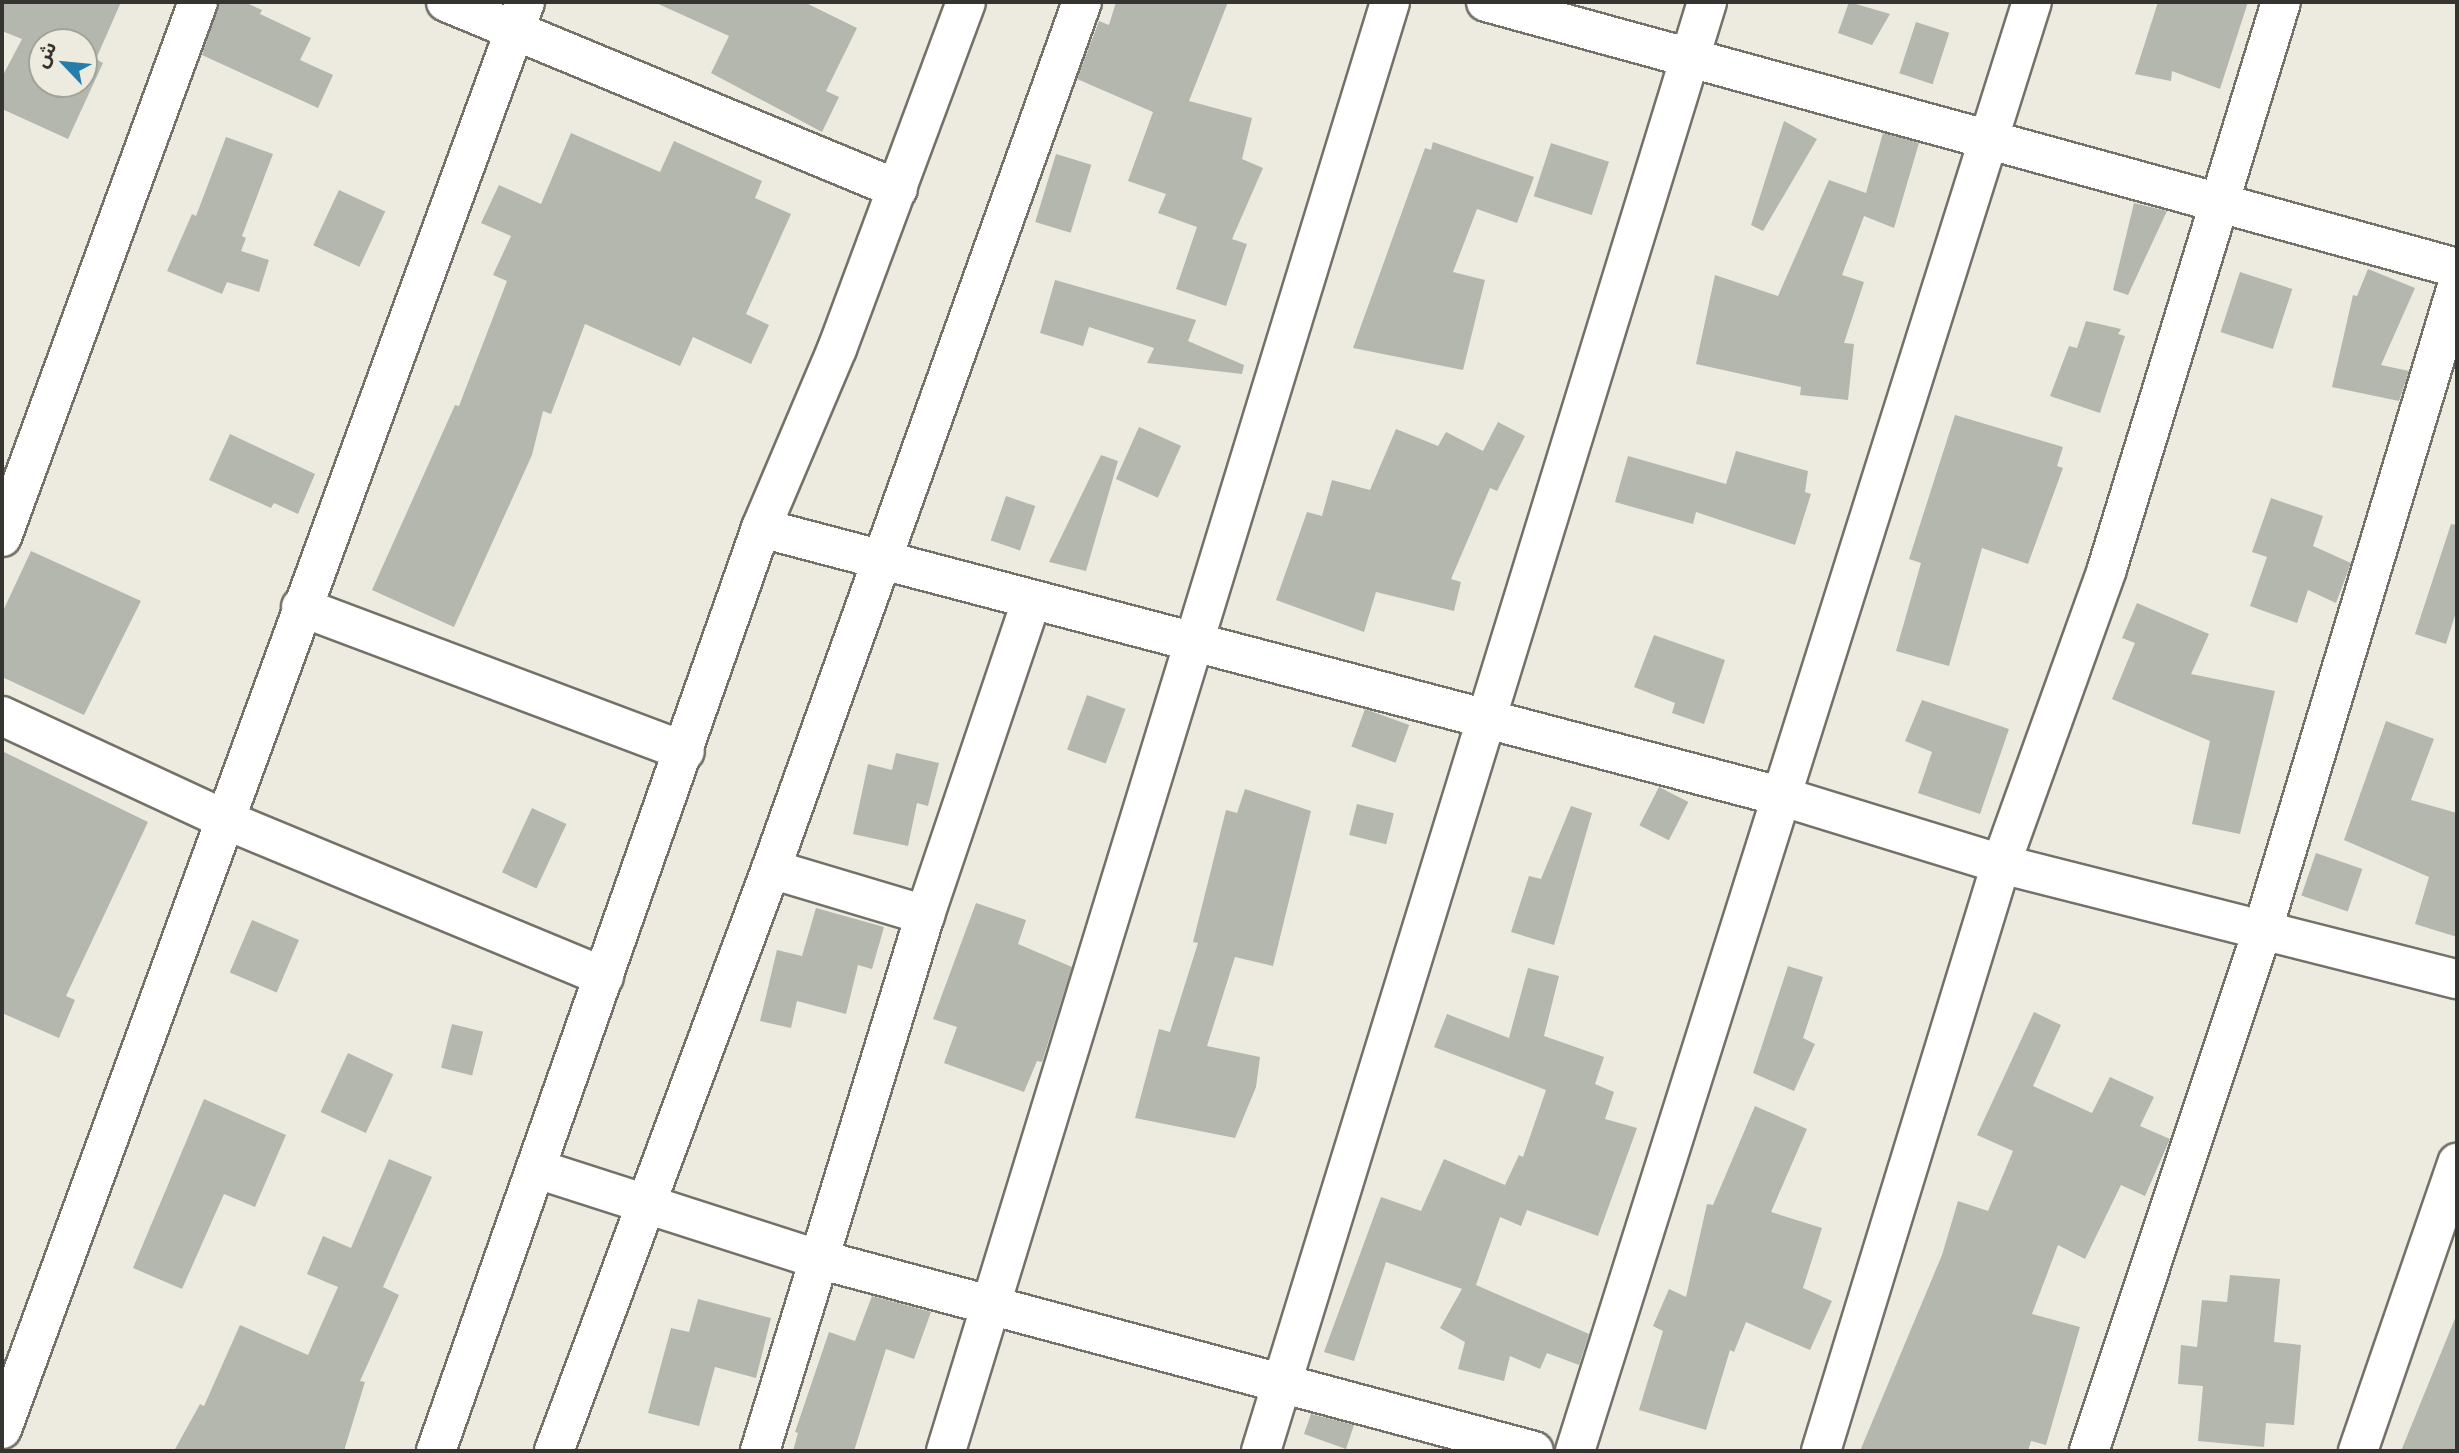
<!DOCTYPE html>
<meta charset="utf-8">
<style>
body{margin:0}
#map{position:relative;width:2459px;height:1453px;overflow:hidden;background:#edebe0;font-family:Jost,"Noto Sans Arabic",sans-serif}
div>[style]{position:absolute}
[style*='--x']{left:calc(var(--x)*1px);top:calc(var(--y)*1px);width:calc(var(--w)*1px);rotate:calc(var(--a)*1deg)}
.building>*{inset:0;background:#b3b7ae;transform-origin:0 0}
.roads{filter:drop-shadow(2px 0 #737168) drop-shadow(-2px 0 #737168) drop-shadow(0 2px #737168) drop-shadow(0 -2px #737168)}
.minor>*{height:38px;margin:-19px;padding:0 19px;transform-origin:19px;border-radius:19px;background:#fff}
.tertiary>*{height:38px;margin:-19px;padding:0 19px;transform-origin:19px;border-radius:19px;background:#fff}
span{translate:-50% -50%;white-space:nowrap;text-align:center;line-height:1.15;-webkit-text-stroke:5px #edebe0;paint-order:stroke}
.frame{position:absolute;inset:0;border:4px solid #353430;pointer-events:none}
.north{position:absolute;left:28px;top:28px;width:70px;height:70px;box-sizing:border-box;background:#edebe0;border:2px solid #a3a29a;border-radius:50%;rotate:296deg;font-size:19px;font-weight:700;line-height:28px;text-align:center;color:#353430}
.north::after{content:'';display:block;margin:auto;width:24px;height:32px;background:#247dab;clip-path:polygon(50% 0,100% 100%,50% 72%,0 100%)}
</style>
<div id="map">
<div class="building">
<i style="clip-path:polygon(evenodd,2px 2px,121px 2px,96px 59px,103px 63px,68px 139px,2px 109px,2px 77px,22px 39px,2px 31px,2px 2px,42px 42px,84px 42px,84px 84px,42px 84px,42px 42px)"></i>
<i style="clip-path:polygon(219px 2px,244px 2px,262px 10px,260px 14px,311px 38px,300px 60px,333px 75px,318px 108px,202px 55px)"></i>
<i style="clip-path:polygon(654px 2px,804px 2px,857px 28px,826px 91px,839px 97px,822px 132px,711px 73px,729px 36px)"></i>
<i style="clip-path:polygon(1116px 2px,1228px 2px,1189px 101px,1252px 118px,1242px 159px,1263px 168px,1232px 239px,1247px 244px,1226px 306px,1176px 289px,1197px 227px,1158px 213px,1166px 194px,1128px 181px,1153px 112px,1077px 79px,1099px 21px,1109px 25px)"></i>
<i style="clip-path:polygon(1849px 2px,1890px 14px,1872px 45px,1838px 33px)"></i>
<i style="clip-path:polygon(2158px 2px,2248px 2px,2220px 89px,2172px 71px,2171px 81px,2135px 74px)"></i>
<i style="left:1916px;top:22px;width:35px;height:54px;rotate:18deg"></i>
<i style="clip-path:polygon(1784px 121px,1817px 139px,1763px 231px,1751px 225px)"></i>
<i style="clip-path:polygon(571px 133px,660px 172px,674px 141px,762px 181px,755px 198px,791px 214px,746px 314px,769px 325px,751px 364px,693px 337px,680px 366px,585px 324px,551px 414px,543px 411px,532px 455px,454px 627px,372px 590px,455px 405px,459px 406px,507px 281px,493px 275px,511px 236px,481px 223px,499px 185px,541px 204px)"></i>
<i style="clip-path:polygon(1883px 133px,1919px 143px,1894px 228px,1864px 216px,1842px 275px,1864px 282px,1844px 343px,1854px 344px,1848px 400px,1800px 395px,1801px 387px,1696px 364px,1715px 275px,1778px 296px,1829px 180px,1866px 193px)"></i>
<i style="clip-path:polygon(226px 137px,273px 154px,242px 236px,246px 238px,241px 251px,269px 260px,259px 292px,227px 282px,222px 294px,167px 271px,192px 214px,196px 216px)"></i>
<i style="clip-path:polygon(1433px 142px,1534px 177px,1517px 223px,1477px 209px,1453px 272px,1485px 280px,1463px 370px,1353px 348px,1425px 148px,1431px 150px)"></i>
<i style="left:1551px;top:143px;width:61px;height:56px;rotate:18deg"></i>
<i style="left:1056px;top:154px;width:37px;height:71px;rotate:17deg"></i>
<i style="left:339px;top:190px;width:51px;height:61px;rotate:25deg"></i>
<i style="clip-path:polygon(2134px 203px,2167px 211px,2128px 295px,2113px 290px)"></i>
<i style="clip-path:polygon(2368px 269px,2415px 288px,2381px 365px,2409px 371px,2399px 401px,2332px 387px,2353px 295px,2357px 296px)"></i>
<i style="left:2240px;top:272px;width:55px;height:63px;rotate:18deg"></i>
<i style="clip-path:polygon(1055px 280px,1196px 320px,1188px 341px,1244px 365px,1242px 374px,1147px 363px,1154px 348px,1089px 327px,1083px 346px,1040px 333px)"></i>
<i style="clip-path:polygon(2086px 321px,2121px 329px,2118px 334px,2125px 336px,2100px 413px,2050px 396px,2069px 346px,2077px 348px)"></i>
<i style="clip-path:polygon(1955px 415px,2063px 447px,2057px 466px,2063px 468px,2028px 564px,1982px 548px,1949px 666px,1896px 651px,1921px 563px,1909px 559px)"></i>
<i style="clip-path:polygon(1498px 422px,1525px 436px,1497px 491px,1490px 488px,1451px 579px,1461px 582px,1454px 611px,1376px 592px,1364px 632px,1276px 600px,1307px 512px,1322px 516px,1332px 480px,1370px 490px,1396px 429px,1438px 446px,1446px 432px,1483px 451px)"></i>
<i style="left:1139px;top:427px;width:46px;height:57px;rotate:24deg"></i>
<i style="clip-path:polygon(230px 434px,315px 474px,298px 514px,274px 503px,271px 508px,209px 480px)"></i>
<i style="clip-path:polygon(1736px 451px,1808px 471px,1805px 492px,1811px 494px,1795px 545px,1696px 512px,1693px 524px,1615px 502px,1628px 456px,1726px 484px)"></i>
<i style="clip-path:polygon(1101px 455px,1118px 461px,1086px 571px,1049px 562px)"></i>
<i style="left:1006px;top:496px;width:31px;height:47px;rotate:19deg"></i>
<i style="clip-path:polygon(2271px 498px,2323px 516px,2313px 546px,2351px 563px,2336px 603px,2308px 590px,2297px 623px,2250px 606px,2267px 557px,2252px 552px)"></i>
<i style="clip-path:polygon(2451px 524px,2457px 525px,2457px 609px,2446px 644px,2415px 634px)"></i>
<i style="clip-path:polygon(31px 551px,141px 601px,84px 715px,2px 677px,2px 613px)"></i>
<i style="clip-path:polygon(2137px 603px,2209px 634px,2191px 674px,2275px 691px,2240px 834px,2192px 824px,2210px 741px,2112px 699px,2135px 643px,2122px 638px)"></i>
<i style="clip-path:polygon(1654px 635px,1725px 660px,1704px 724px,1672px 713px,1675px 703px,1634px 687px)"></i>
<i style="left:1087px;top:695px;width:41px;height:58px;rotate:20deg"></i>
<i style="clip-path:polygon(1922px 700px,2009px 729px,1980px 814px,1918px 793px,1932px 752px,1905px 741px)"></i>
<i style="left:1365px;top:709px;width:47px;height:40px;rotate:20deg"></i>
<i style="clip-path:polygon(2386px 721px,2434px 739px,2411px 800px,2457px 813px,2457px 937px,2415px 924px,2429px 877px,2344px 840px)"></i>
<i style="clip-path:polygon(2px 751px,148px 822px,66px 996px,75px 1000px,59px 1038px,2px 1013px)"></i>
<i style="clip-path:polygon(896px 753px,939px 763px,928px 806px,917px 803px,908px 846px,853px 834px,868px 764px,892px 770px)"></i>
<i style="left:1659px;top:787px;width:33px;height:43px;rotate:27deg"></i>
<i style="clip-path:polygon(1245px 789px,1311px 811px,1273px 966px,1235px 957px,1207px 1046px,1260px 1057px,1256px 1087px,1235px 1138px,1135px 1118px,1159px 1029px,1170px 1032px,1198px 943px,1193px 942px,1226px 810px,1237px 813px)"></i>
<i style="left:1357px;top:804px;width:38px;height:32px;rotate:14deg"></i>
<i style="clip-path:polygon(1571px 806px,1592px 813px,1554px 945px,1511px 932px,1529px 876px,1541px 879px)"></i>
<i style="left:532px;top:808px;width:38px;height:71px;rotate:25deg"></i>
<i style="left:2316px;top:853px;width:49px;height:45px;rotate:19deg"></i>
<i style="clip-path:polygon(976px 903px,1026px 920px,1018px 944px,1072px 967px,1042px 1062px,1037px 1061px,1024px 1092px,944px 1063px,957px 1027px,933px 1019px)"></i>
<i style="clip-path:polygon(816px 908px,884px 927px,872px 969px,858px 965px,846px 1014px,797px 1001px,791px 1028px,760px 1021px,777px 950px,802px 956px)"></i>
<i style="left:252px;top:920px;width:51px;height:57px;rotate:23deg"></i>
<i style="clip-path:polygon(1788px 966px,1823px 977px,1803px 1038px,1815px 1044px,1794px 1091px,1753px 1073px)"></i>
<i style="clip-path:polygon(1528px 968px,1559px 976px,1544px 1036px,1604px 1057px,1595px 1084px,1614px 1092px,1605px 1119px,1637px 1128px,1598px 1236px,1527px 1210px,1521px 1226px,1500px 1217px,1476px 1285px,1589px 1334px,1579px 1365px,1547px 1353px,1540px 1369px,1510px 1356px,1504px 1381px,1458px 1369px,1465px 1342px,1440px 1328px,1462px 1289px,1386px 1262px,1354px 1361px,1324px 1352px,1381px 1197px,1421px 1211px,1444px 1159px,1505px 1185px,1519px 1155px,1523px 1157px,1546px 1090px,1434px 1047px,1447px 1014px,1509px 1038px)"></i>
<i style="clip-path:polygon(2034px 1012px,2061px 1025px,2033px 1086px,2092px 1113px,2110px 1077px,2154px 1097px,2140px 1126px,2170px 1139px,2145px 1196px,2121px 1185px,2085px 1259px,2058px 1245px,2032px 1314px,2080px 1327px,2046px 1445px,2031px 1441px,2028px 1451px,1860px 1451px,1942px 1255px,1958px 1201px,1988px 1211px,2013px 1151px,1977px 1135px)"></i>
<i style="left:452px;top:1024px;width:32px;height:45px;rotate:14deg"></i>
<i style="left:348px;top:1053px;width:50px;height:65px;rotate:25deg"></i>
<i style="clip-path:polygon(204px 1099px,286px 1135px,255px 1207px,224px 1194px,182px 1289px,133px 1268px)"></i>
<i style="clip-path:polygon(1755px 1106px,1807px 1129px,1771px 1212px,1822px 1228px,1803px 1288px,1832px 1301px,1810px 1350px,1746px 1322px,1734px 1352px,1730px 1350px,1706px 1430px,1639px 1410px,1663px 1331px,1653px 1326px,1669px 1289px,1686px 1297px,1707px 1204px,1713px 1205px)"></i>
<i style="clip-path:polygon(389px 1159px,432px 1177px,383px 1287px,399px 1295px,360px 1381px,365px 1382px,344px 1451px,174px 1451px,200px 1404px,204px 1406px,240px 1325px,308px 1355px,338px 1287px,307px 1274px,323px 1236px,351px 1248px)"></i>
<i style="clip-path:polygon(2230px 1275px,2280px 1279px,2274px 1342px,2301px 1345px,2294px 1425px,2266px 1423px,2264px 1447px,2198px 1441px,2203px 1386px,2178px 1384px,2181px 1345px,2197px 1347px,2202px 1300px,2227px 1302px)"></i>
<i style="clip-path:polygon(872px 1296px,931px 1312px,914px 1359px,886px 1349px,854px 1451px,793px 1451px,798px 1433px,795px 1432px,829px 1332px,855px 1341px)"></i>
<i style="clip-path:polygon(698px 1299px,771px 1318px,756px 1378px,715px 1367px,699px 1426px,648px 1413px,671px 1328px,689px 1332px)"></i>
<i style="clip-path:polygon(2456px 1316px,2457px 1451px,2401px 1451px)"></i>
<i style="clip-path:polygon(1311px 1414px,1354px 1425px,1346px 1449px,1304px 1434px)"></i>
</div>
<div class="roads">
<div class="minor">
<i style="--x:446;--y:2;--w:489;--a:22.5"></i>
<i style="--x:1486;--y:2;--w:1007;--a:15.32"></i>
<i style="--x:761;--y:528;--w:1054;--a:14.74"></i>
<i style="--x:1780;--y:796;--w:231;--a:17.1"></i>
<i style="--x:2001;--y:864;--w:470;--a:14.2"></i>
<i style="--x:2;--y:537;--w:570;--a:-69.88"></i>
<i style="--x:301;--y:607;--w:410;--a:20.6"></i>
<i style="--x:2;--y:716;--w:249;--a:24.9"></i>
<i style="--x:228;--y:821;--w:407;--a:22.5"></i>
<i style="--x:771;--y:869;--w:161;--a:16.6"></i>
<i style="--x:537;--y:1169;--w:295;--a:17.8"></i>
<i style="--x:818;--y:1259;--w:741;--a:15.01"></i>
<i style="--x:2;--y:1429;--w:1520;--a:-69.87"></i>
<i style="--x:554;--y:1451;--w:621;--a:-69.55"></i>
<i style="--x:771;--y:869;--w:921;--a:-70.27"></i>
<i style="--x:760;--y:1451;--w:561;--a:-72.89"></i>
<i style="--x:925;--y:915;--w:330;--a:-71.3"></i>
<i style="--x:946;--y:1451;--w:1515;--a:-72.96"></i>
<i style="--x:1261;--y:1451;--w:1516;--a:-72.89"></i>
<i style="--x:1575;--y:1451;--w:1519;--a:-72.5"></i>
<i style="--x:1821;--y:1451;--w:614;--a:-72.95"></i>
<i style="--x:2001;--y:864;--w:313;--a:-70.2"></i>
<i style="--x:2107;--y:569;--w:593;--a:-72.94"></i>
<i style="--x:2089;--y:1451;--w:547;--a:-71.57"></i>
<i style="--x:2262;--y:932;--w:675;--a:-73.2"></i>
<i style="--x:2358;--y:1451;--w:305;--a:-71"></i>
</div>
<div class="tertiary">
<i style="--x:436;--y:1451;--w:979;--a:-70.6"></i>
<i style="--x:761;--y:528;--w:194;--a:-67"></i>
<i style="--x:837;--y:349;--w:370;--a:-69.6"></i>
</div>
</div>
<div class="frame"></div>
<div class="north">ش</div>
</div>
